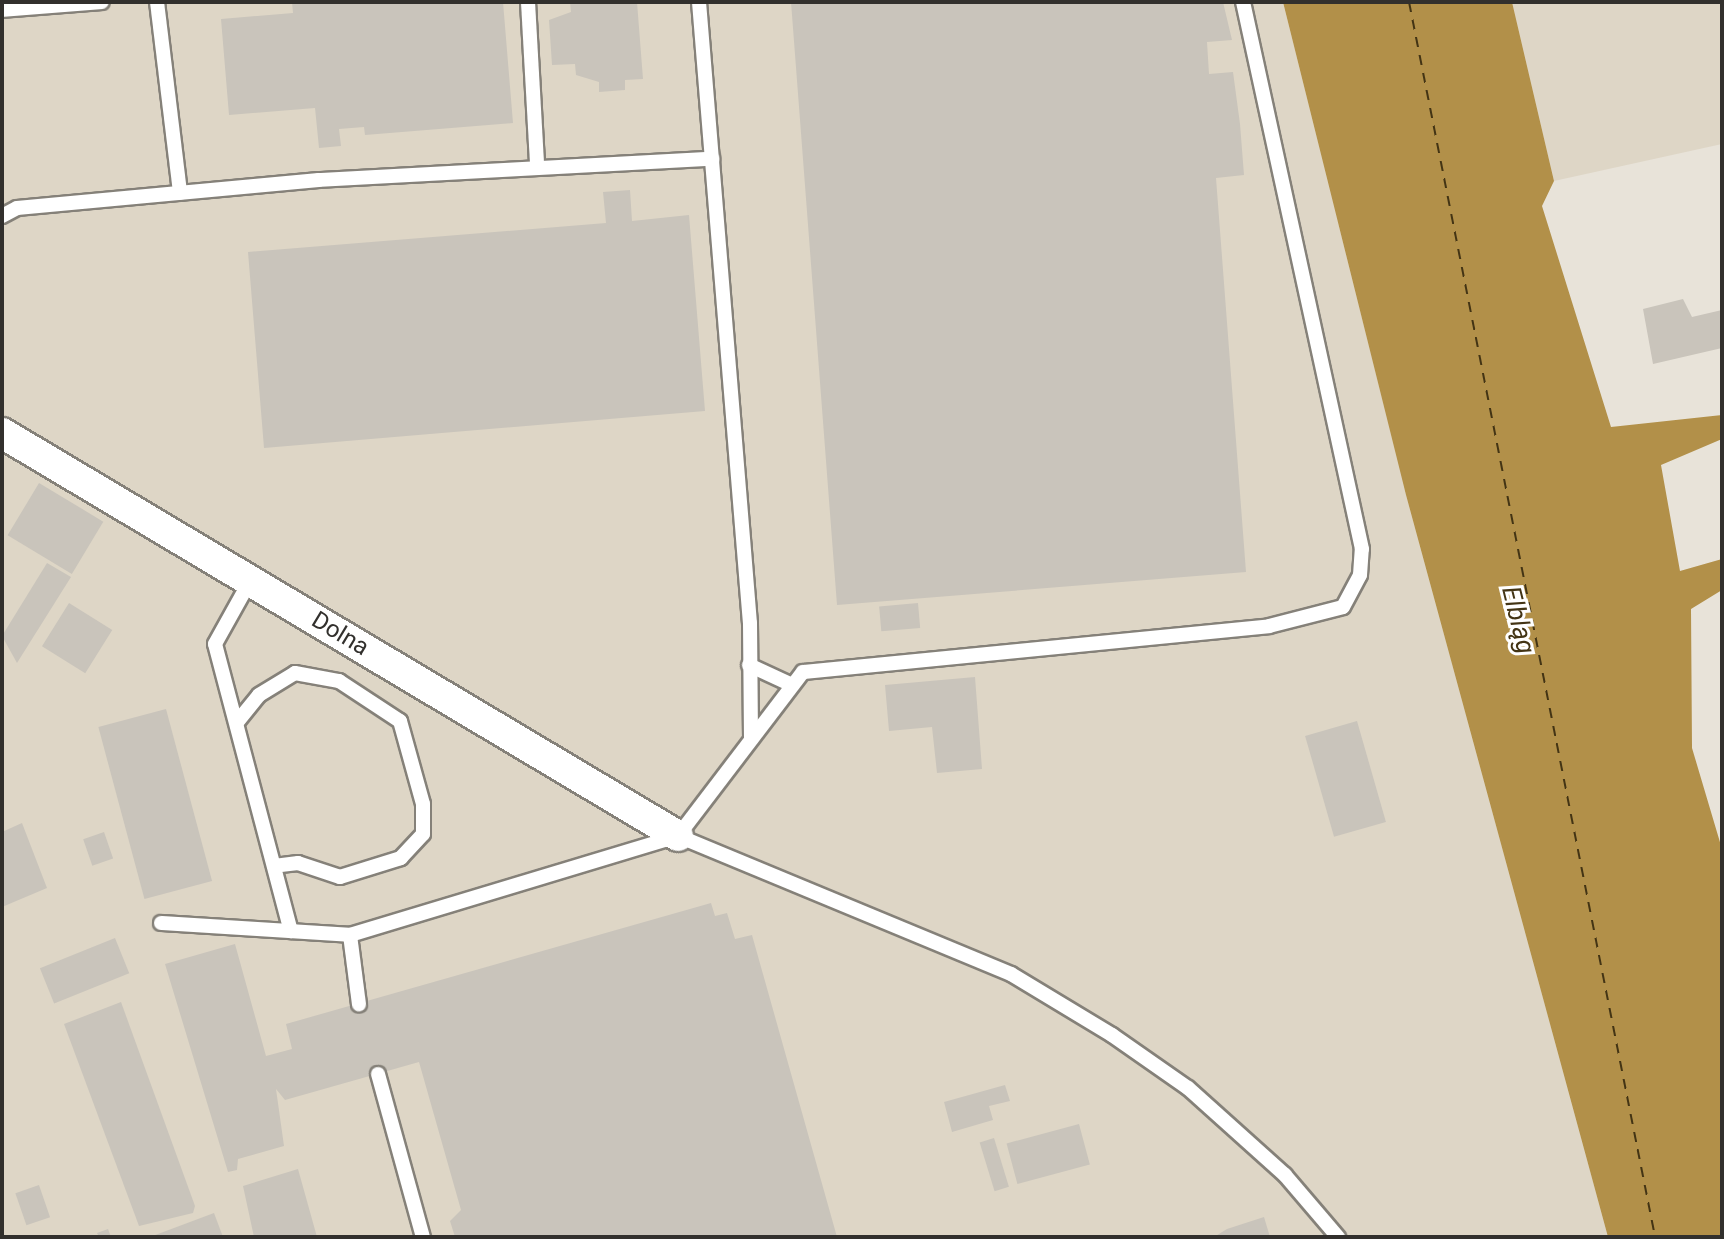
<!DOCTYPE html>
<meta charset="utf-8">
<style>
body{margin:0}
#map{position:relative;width:1724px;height:1239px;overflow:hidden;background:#e8e3d9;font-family:Roboto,sans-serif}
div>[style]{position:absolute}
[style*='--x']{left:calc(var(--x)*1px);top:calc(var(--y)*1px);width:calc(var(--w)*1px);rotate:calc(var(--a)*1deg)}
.built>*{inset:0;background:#ded6c6}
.water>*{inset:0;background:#b29049}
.ferry>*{height:2px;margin-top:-1px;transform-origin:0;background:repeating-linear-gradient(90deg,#433414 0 10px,transparent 0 18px)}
.building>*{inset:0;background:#c9c4bb;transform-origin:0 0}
.roads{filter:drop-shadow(2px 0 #858179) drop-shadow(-2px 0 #858179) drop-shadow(0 2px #858179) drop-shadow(0 -2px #858179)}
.lane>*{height:14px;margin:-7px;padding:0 7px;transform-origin:7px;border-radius:7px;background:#fff}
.street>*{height:30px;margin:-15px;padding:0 15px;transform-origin:15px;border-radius:15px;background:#fff}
span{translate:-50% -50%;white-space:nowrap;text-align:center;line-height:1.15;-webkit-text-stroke:6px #fff;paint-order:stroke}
.street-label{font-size:24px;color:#32302d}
.water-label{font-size:26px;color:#433414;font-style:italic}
.frame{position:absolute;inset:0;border:4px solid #32302d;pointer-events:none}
</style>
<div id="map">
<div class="built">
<i style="clip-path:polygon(2px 2px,1283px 2px,1406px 495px,1608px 1237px,2px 1237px)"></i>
<i style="clip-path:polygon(1512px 2px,1722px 2px,1722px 144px,1554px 181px)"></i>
</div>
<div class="water">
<i style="clip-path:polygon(1283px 2px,1512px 2px,1554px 181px,1542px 206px,1611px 427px,1722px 415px,1722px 439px,1661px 465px,1680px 571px,1722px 559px,1722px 590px,1691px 609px,1692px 748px,1722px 849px,1722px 1237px,1608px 1237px,1406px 495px)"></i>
</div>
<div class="ferry">
<i style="--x:1409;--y:2;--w:1259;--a:78.73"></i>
</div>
<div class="building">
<i style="clip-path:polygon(292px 2px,503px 2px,513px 123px,365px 135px,364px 127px,339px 129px,341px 146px,319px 148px,315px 108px,229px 115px,221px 19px,293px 13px)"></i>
<i style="clip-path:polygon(570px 2px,637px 2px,643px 79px,625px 80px,625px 90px,599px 92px,599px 82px,576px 75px,575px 64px,552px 65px,549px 20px,571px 12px)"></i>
<i style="clip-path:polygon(791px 2px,1223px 2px,1232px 40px,1207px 42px,1209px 74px,1233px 72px,1240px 124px,1244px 175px,1216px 178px,1246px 572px,837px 605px)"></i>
<i style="clip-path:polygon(630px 190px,632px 221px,689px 215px,705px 411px,264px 448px,248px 252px,606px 223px,603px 192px)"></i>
<i style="clip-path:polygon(1683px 299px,1692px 317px,1722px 310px,1722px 348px,1653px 364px,1643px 309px)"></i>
<i style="left:39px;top:483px;width:75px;height:61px;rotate:31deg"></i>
<i style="clip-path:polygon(47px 563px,71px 577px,17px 663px,2px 636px)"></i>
<i style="left:69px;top:603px;width:51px;height:51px;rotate:32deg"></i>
<i style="left:918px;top:603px;width:25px;height:39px;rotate:85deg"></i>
<i style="clip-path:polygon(975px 677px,982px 769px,937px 773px,932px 727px,889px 731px,885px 685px)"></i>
<i style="left:166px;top:709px;width:178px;height:70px;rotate:75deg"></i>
<i style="left:1357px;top:721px;width:105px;height:54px;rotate:74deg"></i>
<i style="clip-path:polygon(22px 823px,47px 888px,2px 907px,2px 832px)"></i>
<i style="left:104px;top:832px;width:28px;height:22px;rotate:71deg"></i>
<i style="clip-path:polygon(711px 903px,715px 916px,727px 913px,735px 939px,752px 935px,837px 1237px,455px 1237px,450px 1221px,461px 1210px,419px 1062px,285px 1100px,276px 1089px,284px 1146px,238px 1159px,237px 1170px,228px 1172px,165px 964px,235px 944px,266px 1056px,292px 1049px,286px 1024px)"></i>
<i style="left:115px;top:938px;width:38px;height:81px;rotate:68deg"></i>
<i style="clip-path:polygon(121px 1002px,195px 1206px,193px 1213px,139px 1226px,64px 1024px)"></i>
<i style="clip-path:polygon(1005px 1085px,1010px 1101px,989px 1106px,993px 1120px,952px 1132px,944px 1102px)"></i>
<i style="left:1079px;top:1124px;width:42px;height:75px;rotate:75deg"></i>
<i style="left:994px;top:1138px;width:51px;height:15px;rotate:73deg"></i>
<i style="clip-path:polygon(298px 1169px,317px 1237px,254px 1237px,243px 1186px)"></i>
<i style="left:39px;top:1185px;width:34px;height:25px;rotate:71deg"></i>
<i style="clip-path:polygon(214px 1213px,223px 1237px,150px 1237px)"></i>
<i style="clip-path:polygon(1264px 1217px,1270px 1237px,1214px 1237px,1227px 1229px)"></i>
<i style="clip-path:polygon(108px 1229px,111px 1237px,99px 1237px,97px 1233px)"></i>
</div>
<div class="roads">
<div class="lane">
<i style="--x:157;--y:2;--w:192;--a:83.1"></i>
<i style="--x:528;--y:2;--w:163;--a:86.8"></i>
<i style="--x:699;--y:2;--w:623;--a:85.31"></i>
<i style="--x:750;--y:623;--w:116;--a:89.5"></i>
<i style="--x:2;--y:10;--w:100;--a:-4.6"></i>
<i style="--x:2;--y:216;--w:17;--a:-28"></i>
<i style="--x:17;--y:208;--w:303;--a:-5.3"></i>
<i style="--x:319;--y:180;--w:394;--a:-3.1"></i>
<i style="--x:250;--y:581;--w:72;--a:119.1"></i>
<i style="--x:215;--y:644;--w:297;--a:75.2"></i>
<i style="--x:749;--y:665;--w:45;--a:24.9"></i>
<i style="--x:238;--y:721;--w:33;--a:-51"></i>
<i style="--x:259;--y:695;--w:42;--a:-31.4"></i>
<i style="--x:295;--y:673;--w:45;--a:10.3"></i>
<i style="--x:339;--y:681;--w:73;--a:33.3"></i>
<i style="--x:400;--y:721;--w:86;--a:74.5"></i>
<i style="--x:423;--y:804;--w:30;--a:90"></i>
<i style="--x:423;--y:834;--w:33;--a:133"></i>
<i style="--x:401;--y:858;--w:64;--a:162.7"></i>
<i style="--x:340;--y:877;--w:44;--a:-161.6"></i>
<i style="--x:298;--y:863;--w:24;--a:173"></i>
<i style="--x:678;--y:836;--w:360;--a:22.5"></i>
<i style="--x:1011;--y:974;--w:118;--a:31.1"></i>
<i style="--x:1112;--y:1035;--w:93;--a:34.9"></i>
<i style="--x:1188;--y:1088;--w:130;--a:41.9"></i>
<i style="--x:1285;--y:1175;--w:82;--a:49.5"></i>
<i style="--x:161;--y:923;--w:189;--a:3.6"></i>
<i style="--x:350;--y:935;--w:343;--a:-16.8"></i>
<i style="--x:678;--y:836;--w:206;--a:-52.7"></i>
<i style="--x:803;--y:672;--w:468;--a:-5.6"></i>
<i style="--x:1269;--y:626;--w:76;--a:-14.4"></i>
<i style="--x:1343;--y:607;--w:36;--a:-62"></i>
<i style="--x:1360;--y:575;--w:26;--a:-86"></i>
<i style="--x:1362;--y:549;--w:560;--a:-102.27"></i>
<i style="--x:350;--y:935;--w:70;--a:82.6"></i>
<i style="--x:378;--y:1074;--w:169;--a:74.6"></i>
</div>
<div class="street">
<i style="--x:2;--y:433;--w:787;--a:30.8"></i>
</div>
</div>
<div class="street-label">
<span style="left:340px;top:634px;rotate:31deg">Dolna</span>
</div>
<div class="water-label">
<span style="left:1518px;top:620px;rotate:76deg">Elbląg</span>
</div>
<div class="frame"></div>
</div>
